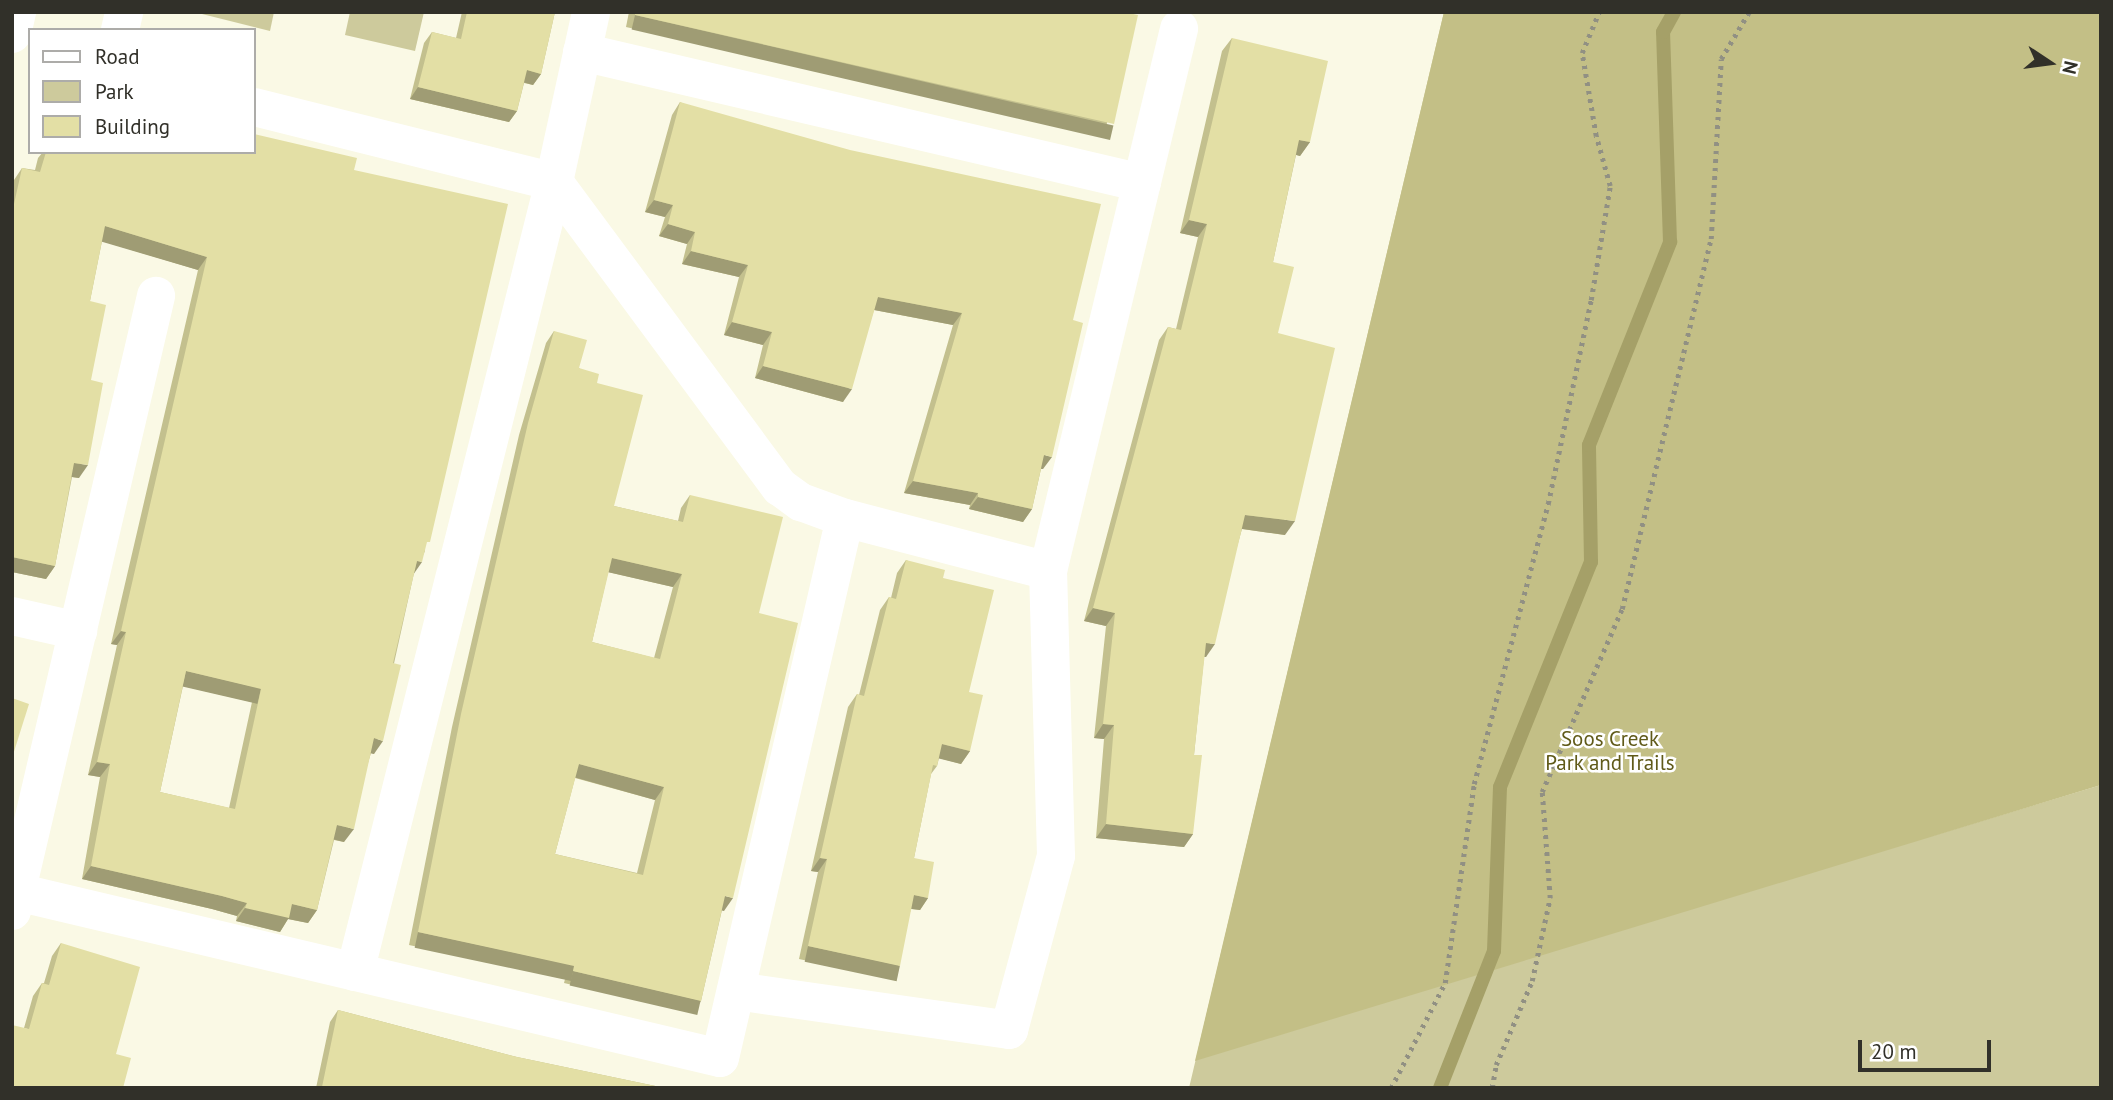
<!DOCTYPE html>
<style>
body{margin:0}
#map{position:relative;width:2113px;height:1100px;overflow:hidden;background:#faf9e5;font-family:"PT Sans",sans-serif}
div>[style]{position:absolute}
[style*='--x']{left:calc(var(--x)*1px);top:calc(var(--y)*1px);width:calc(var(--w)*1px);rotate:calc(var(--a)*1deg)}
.green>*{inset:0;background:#cdca9c}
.forest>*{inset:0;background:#c3bf86}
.stream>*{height:14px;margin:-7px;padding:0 7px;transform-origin:7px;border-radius:7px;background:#a5a068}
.path>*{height:4.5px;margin-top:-2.25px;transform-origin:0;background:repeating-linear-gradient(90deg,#919083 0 3.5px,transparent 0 8.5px)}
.minor>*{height:38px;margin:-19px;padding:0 19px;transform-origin:19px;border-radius:19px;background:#fff}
.wall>*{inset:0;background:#c3c08e}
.shaded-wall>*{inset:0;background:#9f9c74;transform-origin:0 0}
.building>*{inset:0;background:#e3dfa5}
span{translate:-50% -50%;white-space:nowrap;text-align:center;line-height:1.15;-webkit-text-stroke:5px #fff;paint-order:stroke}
.park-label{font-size:21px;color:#605a19}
.frame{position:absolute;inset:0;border:14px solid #313029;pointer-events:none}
.legend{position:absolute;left:28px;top:28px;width:228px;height:126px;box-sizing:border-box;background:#fff;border:2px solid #adaca9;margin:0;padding:9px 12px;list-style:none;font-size:21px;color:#313029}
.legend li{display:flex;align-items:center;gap:14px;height:35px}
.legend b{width:35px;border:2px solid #adaca9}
.north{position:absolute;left:2015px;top:28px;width:70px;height:70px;-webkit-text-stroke:5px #fff;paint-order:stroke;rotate:103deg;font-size:19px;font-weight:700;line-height:28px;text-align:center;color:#313029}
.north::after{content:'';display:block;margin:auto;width:24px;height:32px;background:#313029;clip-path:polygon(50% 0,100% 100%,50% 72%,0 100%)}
.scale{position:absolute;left:1858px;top:1040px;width:133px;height:32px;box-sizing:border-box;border:4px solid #313029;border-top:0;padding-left:9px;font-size:21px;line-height:24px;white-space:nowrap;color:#313029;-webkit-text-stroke:5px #fff;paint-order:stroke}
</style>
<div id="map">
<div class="green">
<i style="clip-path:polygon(194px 12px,274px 12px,270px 31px)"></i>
<i style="clip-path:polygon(350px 12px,424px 12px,415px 51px,345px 35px)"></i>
<i style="clip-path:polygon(1444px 12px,2101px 12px,1932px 836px,2101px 785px,2101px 1088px,1189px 1088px)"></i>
</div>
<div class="forest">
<i style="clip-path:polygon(1444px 12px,2101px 12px,2101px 785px,1195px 1061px)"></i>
</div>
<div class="stream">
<i style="--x:1440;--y:1088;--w:147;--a:-68.5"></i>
<i style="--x:1494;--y:951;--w:164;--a:-87.9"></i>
<i style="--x:1500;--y:787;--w:243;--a:-68"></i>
<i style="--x:1591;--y:562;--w:117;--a:-91"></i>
<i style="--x:1589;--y:445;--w:219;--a:-68.2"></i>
<i style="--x:1670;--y:242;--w:210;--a:-91.9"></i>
<i style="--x:1663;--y:32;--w:23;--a:-61"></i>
</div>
<div class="path">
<i style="--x:1391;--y:1088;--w:118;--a:-62.8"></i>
<i style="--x:1445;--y:983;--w:201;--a:-81.7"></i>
<i style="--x:1474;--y:784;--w:290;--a:-75.2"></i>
<i style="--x:1548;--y:504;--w:208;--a:-78.1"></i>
<i style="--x:1591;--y:300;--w:116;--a:-80.5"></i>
<i style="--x:1610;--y:186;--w:52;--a:-105.6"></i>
<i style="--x:1596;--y:136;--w:84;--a:-99.6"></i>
<i style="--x:1582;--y:53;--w:44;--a:-67.5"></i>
<i style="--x:1492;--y:1088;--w:23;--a:-80"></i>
<i style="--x:1496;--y:1065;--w:91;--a:-66.8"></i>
<i style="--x:1532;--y:981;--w:85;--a:-77.8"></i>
<i style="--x:1550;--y:898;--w:106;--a:-94.3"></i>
<i style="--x:1542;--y:792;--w:200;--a:-66.4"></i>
<i style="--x:1622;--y:609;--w:381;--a:-76.5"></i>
<i style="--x:1711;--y:239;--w:180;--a:-86.8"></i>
<i style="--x:1721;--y:59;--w:55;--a:-59.2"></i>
</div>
<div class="minor">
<i style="--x:120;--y:30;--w:18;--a:-77"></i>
<i style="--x:12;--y:34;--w:23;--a:-77"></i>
<i style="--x:582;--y:52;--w:575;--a:13.17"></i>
<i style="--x:254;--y:107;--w:309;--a:14"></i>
<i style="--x:554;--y:182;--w:380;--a:53.5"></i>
<i style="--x:780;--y:487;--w:26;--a:36"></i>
<i style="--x:801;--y:502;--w:47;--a:20"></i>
<i style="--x:845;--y:518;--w:210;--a:14.6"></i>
<i style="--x:12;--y:616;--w:68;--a:12.8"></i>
<i style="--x:17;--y:892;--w:722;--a:13.29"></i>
<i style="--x:720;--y:1058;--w:554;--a:-76.97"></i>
<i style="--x:12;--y:911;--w:632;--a:-76.82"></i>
<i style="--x:355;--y:972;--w:815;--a:-75.86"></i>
<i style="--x:554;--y:182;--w:174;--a:-77.7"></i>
<i style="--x:736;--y:991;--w:276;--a:8.1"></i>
<i style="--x:1009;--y:1030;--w:180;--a:-74.9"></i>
<i style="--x:1056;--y:856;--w:285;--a:-91.6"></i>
<i style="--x:1048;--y:571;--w:558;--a:-76.41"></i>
</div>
<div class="wall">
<i style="clip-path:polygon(462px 12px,555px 12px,541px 74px,533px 85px,524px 83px,517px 111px,509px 122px,410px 99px,424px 43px,432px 32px,456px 38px)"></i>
<i style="clip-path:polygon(629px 12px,1124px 12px,1105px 136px,626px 27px)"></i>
<i style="clip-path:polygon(1232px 38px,1310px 142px,1300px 156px,1296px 155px,1273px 262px,1278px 333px,1285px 535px,1242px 529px,1206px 657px,1204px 657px,1194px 755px,1193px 834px,1184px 847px,1096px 838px,1104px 739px,1094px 738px,1106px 626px,1084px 621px,1159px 340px,1168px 327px,1176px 329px,1198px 237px,1180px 233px,1222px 51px)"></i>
<i style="clip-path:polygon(680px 102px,1073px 320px,1043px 469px,1041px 469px,1032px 509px,1023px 522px,969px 509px,970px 505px,904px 493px,953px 325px,874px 310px,843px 402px,755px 378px,763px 345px,724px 335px,739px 277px,682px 264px,687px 244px,659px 236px,665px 217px,645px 212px,672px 115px)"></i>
<i style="clip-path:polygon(evenodd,43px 152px,254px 152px,354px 170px,425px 551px,414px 573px,374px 754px,371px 753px,344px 842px,334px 840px,317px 910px,308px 923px,288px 919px,280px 932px,236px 921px,237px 916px,212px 909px,82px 879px,100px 777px,88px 775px,117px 645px,111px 644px,198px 270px,102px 241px,90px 301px,91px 380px,79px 478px,72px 477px,55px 566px,46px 579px,12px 572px,12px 183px,22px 168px,35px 170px,38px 158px,43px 152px,183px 686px,252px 702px,229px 808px,160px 792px,183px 686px)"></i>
<i style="clip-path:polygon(evenodd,554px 331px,579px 368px,597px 383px,614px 506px,678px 521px,681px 508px,690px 495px,759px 613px,724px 911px,722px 910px,701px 1001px,692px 1013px,564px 983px,565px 979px,409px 945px,452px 727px,519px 435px,546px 343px,554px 331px,608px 572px,673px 587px,654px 658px,592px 642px,608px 572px,554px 331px,575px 778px,655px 800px,637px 873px,555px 854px,575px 778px)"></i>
<i style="clip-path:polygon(906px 560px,943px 578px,969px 692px,970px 751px,961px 764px,939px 758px,937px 766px,931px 774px,914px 858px,928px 898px,920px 910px,911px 909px,891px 979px,799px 959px,818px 872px,811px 871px,848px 707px,857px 694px,859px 695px,880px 610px,889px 597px,891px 598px,897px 573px)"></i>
<i style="clip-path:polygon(61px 943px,116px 1054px,24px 1028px,33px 996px,42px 983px,44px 983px,52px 956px)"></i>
<i style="clip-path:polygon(338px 1010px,517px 1057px,665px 1088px,316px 1088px,330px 1022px)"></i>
</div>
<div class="shaded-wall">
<i style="left:635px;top:15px;width:491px;height:15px;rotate:13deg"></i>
<i style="clip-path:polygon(527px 70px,541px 74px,533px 85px,519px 81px)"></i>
<i style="clip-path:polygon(418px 87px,517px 111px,509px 122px,410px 99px)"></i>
<i style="clip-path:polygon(1299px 140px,1310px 142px,1300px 156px,1290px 153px)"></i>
<i style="clip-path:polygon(654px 200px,673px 205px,665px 217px,645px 212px)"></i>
<i style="clip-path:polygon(1189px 220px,1207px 224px,1198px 237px,1180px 233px)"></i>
<i style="clip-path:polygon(668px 224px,695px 232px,687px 244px,659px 236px)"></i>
<i style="clip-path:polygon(105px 226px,207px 257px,198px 270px,96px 240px)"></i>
<i style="clip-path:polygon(691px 251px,748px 265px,739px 277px,682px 264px)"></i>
<i style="clip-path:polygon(878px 297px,962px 313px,953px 325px,869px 309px)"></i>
<i style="clip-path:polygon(732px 322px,772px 332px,763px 345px,724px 335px)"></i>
<i style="clip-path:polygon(763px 366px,852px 389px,843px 402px,755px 378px)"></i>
<i style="clip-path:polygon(1044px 455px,1052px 457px,1043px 469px,1036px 468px)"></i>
<i style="clip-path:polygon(74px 463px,88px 465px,79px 478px,65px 476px)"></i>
<i style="clip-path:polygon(913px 481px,978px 493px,970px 505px,904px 493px)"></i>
<i style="clip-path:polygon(978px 497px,1032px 509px,1023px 522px,969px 509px)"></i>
<i style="clip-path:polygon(1245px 515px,1295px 521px,1285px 535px,1236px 528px)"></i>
<i style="clip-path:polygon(12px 557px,55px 566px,46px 579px,12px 572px)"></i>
<i style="clip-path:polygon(612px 558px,682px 574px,673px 587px,603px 571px)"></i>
<i style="clip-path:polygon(417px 561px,422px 562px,413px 575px)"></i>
<i style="clip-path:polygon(1093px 608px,1115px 613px,1106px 626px,1084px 621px)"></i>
<i style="clip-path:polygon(121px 631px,126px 632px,117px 645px,111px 644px)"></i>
<i style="clip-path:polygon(1206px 643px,1215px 644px,1206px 657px,1197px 656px)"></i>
<i style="left:186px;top:671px;width:77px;height:16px;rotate:13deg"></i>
<i style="clip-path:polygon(1103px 724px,1114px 725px,1104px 739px,1094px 738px)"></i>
<i style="clip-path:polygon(374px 738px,383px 741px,374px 754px,365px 752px)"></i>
<i style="clip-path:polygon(942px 744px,970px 751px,961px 764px,933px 757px)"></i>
<i style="clip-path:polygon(97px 762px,110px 764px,100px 777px,88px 775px)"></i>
<i style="clip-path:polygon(579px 764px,664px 787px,655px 800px,570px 776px)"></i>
<i style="clip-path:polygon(1106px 824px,1193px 834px,1184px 847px,1096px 838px)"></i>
<i style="clip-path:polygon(337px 825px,354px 829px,344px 842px,328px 838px)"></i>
<i style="clip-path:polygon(820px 858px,827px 859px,818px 872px,811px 871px)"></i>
<i style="clip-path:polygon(91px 866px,222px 896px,247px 903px,237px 916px,212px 909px,82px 879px)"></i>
<i style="clip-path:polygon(914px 895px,928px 898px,920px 910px,905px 908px)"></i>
<i style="clip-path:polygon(725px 896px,733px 898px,724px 911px,716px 909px)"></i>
<i style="clip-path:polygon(292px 904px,317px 910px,308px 923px,288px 919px,280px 932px,236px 921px,245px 908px)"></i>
<i style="left:418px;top:932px;width:160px;height:16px;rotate:12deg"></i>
<i style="left:808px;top:946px;width:94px;height:16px;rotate:12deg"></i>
<i style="left:573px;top:971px;width:131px;height:15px;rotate:13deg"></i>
</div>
<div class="building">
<i style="clip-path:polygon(467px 12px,555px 12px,541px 74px,527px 70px,517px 111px,418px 87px,432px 32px,461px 39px)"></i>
<i style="clip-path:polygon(635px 12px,1124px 12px,1138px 15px,1114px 124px,635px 15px)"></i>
<i style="clip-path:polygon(1232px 38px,1328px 61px,1310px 142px,1299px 140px,1273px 262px,1294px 267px,1278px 333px,1335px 348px,1295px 521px,1245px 515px,1215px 644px,1206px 643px,1194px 755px,1202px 755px,1193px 834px,1106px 824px,1114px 725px,1103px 724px,1115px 613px,1093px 608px,1168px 327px,1181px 330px,1207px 224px,1189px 220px)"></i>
<i style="clip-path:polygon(680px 102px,850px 150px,1101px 204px,1073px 320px,1083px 323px,1052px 457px,1044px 455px,1032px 509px,978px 497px,978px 493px,913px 481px,962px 313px,878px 297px,852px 389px,763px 366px,772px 332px,732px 322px,748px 265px,691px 251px,695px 232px,668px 224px,673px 205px,654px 200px)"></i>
<i style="clip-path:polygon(evenodd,254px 134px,357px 158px,354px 170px,508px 204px,430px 542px,427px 542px,422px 562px,417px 561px,393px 663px,401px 665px,383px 741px,374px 738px,354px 829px,337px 825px,317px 910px,292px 904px,289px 918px,245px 908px,247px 903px,222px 896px,91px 866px,110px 764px,97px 762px,126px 632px,121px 631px,207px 257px,105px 226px,90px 301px,106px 305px,91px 380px,103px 383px,88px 465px,74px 463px,55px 566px,12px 557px,12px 213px,22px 168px,40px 172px,46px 152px,254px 152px,254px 134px,186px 671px,261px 689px,235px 809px,160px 792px,186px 671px)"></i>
<i style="clip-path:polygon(evenodd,554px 331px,587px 340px,579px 368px,599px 374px,597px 383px,643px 395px,614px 506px,683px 522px,690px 495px,783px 517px,759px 613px,798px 623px,733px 898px,725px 896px,701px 1001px,573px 971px,574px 966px,418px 932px,461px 714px,528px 423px,554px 331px,612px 558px,682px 574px,660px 659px,592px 642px,612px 558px,554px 331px,579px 764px,664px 787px,643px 875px,555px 854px,579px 764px)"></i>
<i style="clip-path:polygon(906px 560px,945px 570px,943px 578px,994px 590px,969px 692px,983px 695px,970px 751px,942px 744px,937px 766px,933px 765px,914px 858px,934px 862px,928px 898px,914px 895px,900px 966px,808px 946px,827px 859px,820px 858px,857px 694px,864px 696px,889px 597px,896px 599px)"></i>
<i style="clip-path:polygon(12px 698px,29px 704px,12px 758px)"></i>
<i style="clip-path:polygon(61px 943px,140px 967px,116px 1054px,131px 1058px,123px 1088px,12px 1088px,12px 1025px,29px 1029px,42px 983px,49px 985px)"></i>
<i style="clip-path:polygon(338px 1010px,517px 1057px,665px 1088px,327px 1088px,322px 1087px)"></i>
</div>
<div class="park-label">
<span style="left:1610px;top:751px">Soos Creek<br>Park and Trails</span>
</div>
<div class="frame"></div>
<ul class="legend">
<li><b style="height:9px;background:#fff"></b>Road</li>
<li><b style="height:19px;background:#cdca9c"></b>Park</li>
<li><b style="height:19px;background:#e3dfa5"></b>Building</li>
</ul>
<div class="north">N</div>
<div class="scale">20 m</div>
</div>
